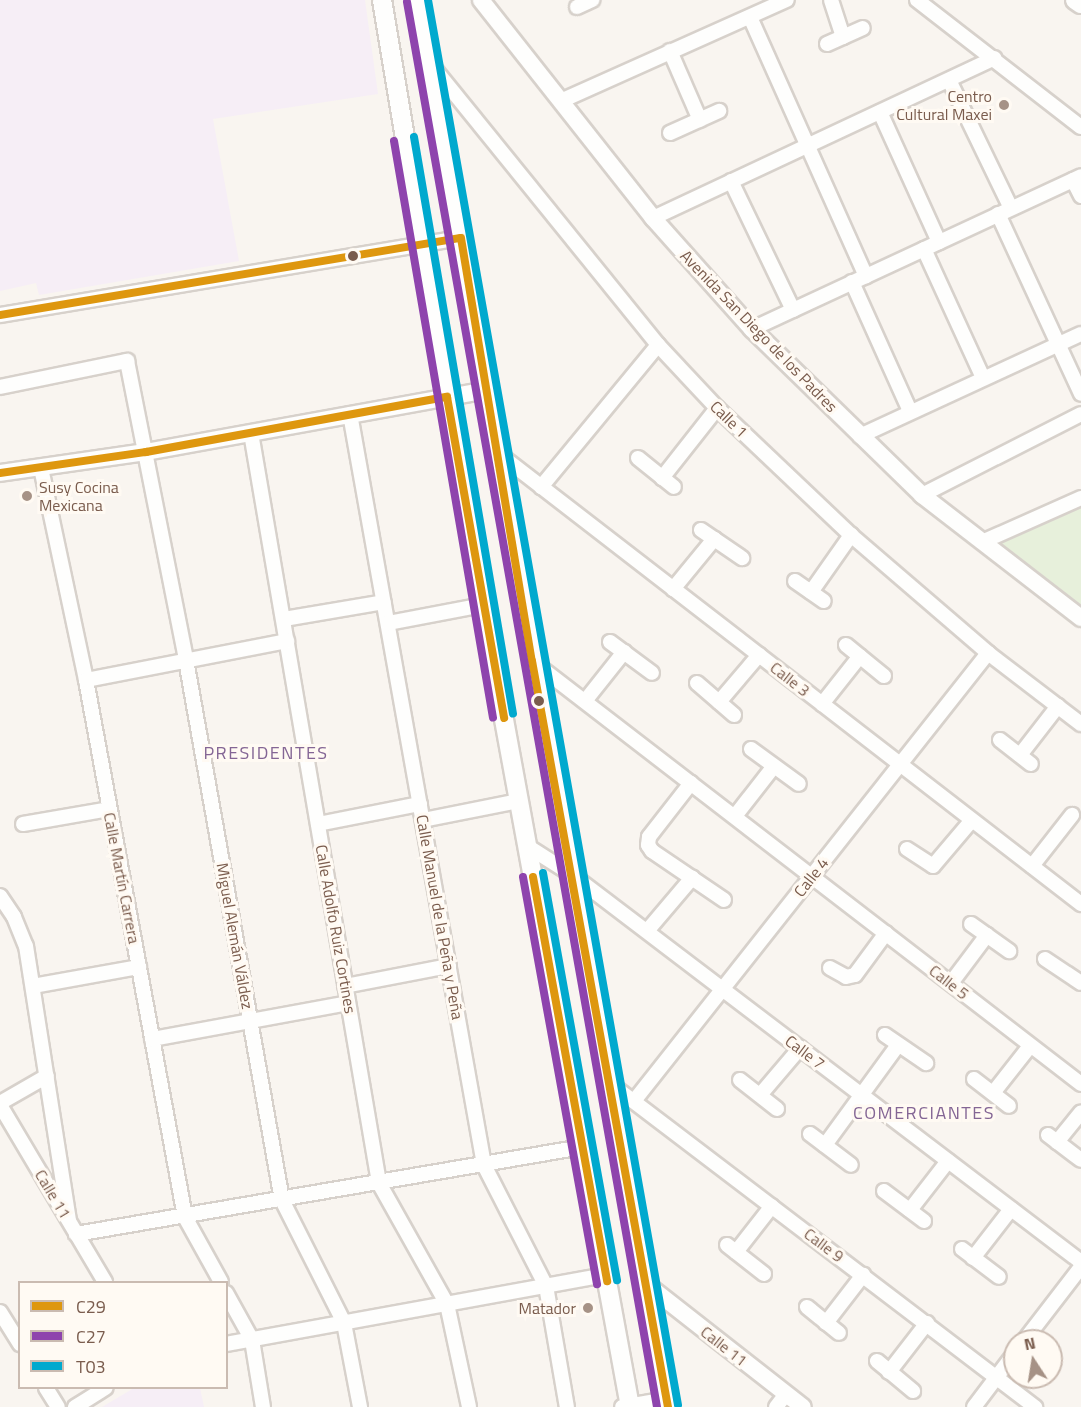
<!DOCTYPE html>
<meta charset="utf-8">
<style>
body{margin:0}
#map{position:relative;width:1081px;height:1407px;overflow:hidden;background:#f9f5f0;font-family:"Titillium Web",sans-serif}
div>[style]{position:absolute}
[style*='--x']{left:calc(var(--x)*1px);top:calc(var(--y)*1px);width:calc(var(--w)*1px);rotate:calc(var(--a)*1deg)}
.education>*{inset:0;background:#f6eef6}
.green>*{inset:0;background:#e7f0db}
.roads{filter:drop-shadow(2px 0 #d7d1cb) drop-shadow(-2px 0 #d7d1cb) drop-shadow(0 2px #d7d1cb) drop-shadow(0 -2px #d7d1cb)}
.minor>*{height:14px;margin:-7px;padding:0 7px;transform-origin:7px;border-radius:7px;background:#fefefd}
.tertiary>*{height:16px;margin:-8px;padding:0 8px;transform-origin:8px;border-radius:8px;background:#fefefd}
.secondary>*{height:18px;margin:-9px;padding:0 9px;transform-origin:9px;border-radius:9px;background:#fefefd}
.bus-1>*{height:8px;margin:-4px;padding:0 4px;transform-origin:4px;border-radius:4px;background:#de970f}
.bus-2>*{height:8px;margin:-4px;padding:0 4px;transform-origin:4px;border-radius:4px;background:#8e44ad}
.bus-3>*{height:8px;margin:-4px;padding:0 4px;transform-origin:4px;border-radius:4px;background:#00a9ce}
.dots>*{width:16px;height:16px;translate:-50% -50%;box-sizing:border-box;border:3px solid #fffaf3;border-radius:50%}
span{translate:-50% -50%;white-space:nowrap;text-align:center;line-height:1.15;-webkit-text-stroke:6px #fffaf3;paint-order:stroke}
.poi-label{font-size:16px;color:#7a5c4d}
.right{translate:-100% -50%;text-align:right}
.left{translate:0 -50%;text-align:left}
.street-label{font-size:16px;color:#7a5c4d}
.neighbourhood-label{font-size:18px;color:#846695;letter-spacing:1.5px}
.legend{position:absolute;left:18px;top:1281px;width:210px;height:108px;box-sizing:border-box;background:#fffaf3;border:2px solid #cabbb1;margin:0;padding:8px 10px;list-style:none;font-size:18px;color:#7a5c4d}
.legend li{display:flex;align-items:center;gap:12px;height:30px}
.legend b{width:30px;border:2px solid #cabbb1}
.north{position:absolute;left:1003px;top:1329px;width:60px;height:60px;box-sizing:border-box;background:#fffaf3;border:2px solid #cabbb1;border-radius:50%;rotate:348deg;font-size:16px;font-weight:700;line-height:24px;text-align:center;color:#7a5c4d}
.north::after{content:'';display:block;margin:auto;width:21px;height:27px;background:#a69286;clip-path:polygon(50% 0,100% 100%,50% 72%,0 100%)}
</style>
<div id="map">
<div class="education">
<i style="clip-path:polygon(0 0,365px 0,378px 94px,213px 119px,239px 261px,39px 295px,36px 283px,0 291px)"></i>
<i style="clip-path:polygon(134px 1388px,200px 1388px,204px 1407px,102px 1407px)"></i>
</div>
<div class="green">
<i style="clip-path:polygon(1081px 504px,1081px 612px,991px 543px)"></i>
</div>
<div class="roads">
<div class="minor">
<i style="--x:831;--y:0;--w:39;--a:72"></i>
<i style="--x:917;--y:0;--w:207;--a:37.8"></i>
<i style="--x:577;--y:7;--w:17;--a:-25"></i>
<i style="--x:750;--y:17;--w:284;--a:65.9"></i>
<i style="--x:827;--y:44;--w:39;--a:-24"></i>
<i style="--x:670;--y:51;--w:75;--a:66.5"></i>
<i style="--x:429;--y:62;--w:364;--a:51"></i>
<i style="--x:658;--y:345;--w:86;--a:46.9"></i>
<i style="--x:717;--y:408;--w:185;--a:43.5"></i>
<i style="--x:851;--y:535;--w:181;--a:40.7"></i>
<i style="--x:988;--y:653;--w:117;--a:37.4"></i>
<i style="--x:949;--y:80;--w:142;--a:64.2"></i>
<i style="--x:563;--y:100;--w:245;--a:-24.1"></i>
<i style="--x:880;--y:112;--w:143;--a:65.6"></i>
<i style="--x:670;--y:133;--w:54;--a:-24.2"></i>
<i style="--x:1073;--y:180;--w:18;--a:63"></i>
<i style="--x:731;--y:181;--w:143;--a:64.3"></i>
<i style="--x:998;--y:214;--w:198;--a:65.2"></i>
<i style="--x:653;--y:218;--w:377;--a:-25.1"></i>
<i style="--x:924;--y:249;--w:142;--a:65.4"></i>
<i style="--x:852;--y:282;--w:141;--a:65.8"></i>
<i style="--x:0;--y:315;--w:467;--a:-9.5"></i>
<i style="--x:752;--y:329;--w:363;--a:-24.9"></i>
<i style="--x:0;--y:387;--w:130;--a:-11.6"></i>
<i style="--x:127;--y:361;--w:305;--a:78.8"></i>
<i style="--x:186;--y:660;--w:548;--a:79.92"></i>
<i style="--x:282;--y:1200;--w:138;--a:63.2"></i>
<i style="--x:344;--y:1323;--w:86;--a:79.2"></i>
<i style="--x:350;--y:414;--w:763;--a:79.88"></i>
<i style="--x:484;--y:1165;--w:136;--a:62.9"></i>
<i style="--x:546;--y:1286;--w:123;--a:80.2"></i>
<i style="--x:251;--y:433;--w:761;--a:80.31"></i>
<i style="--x:379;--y:1183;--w:139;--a:60.7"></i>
<i style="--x:447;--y:1304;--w:105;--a:77.9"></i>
<i style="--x:860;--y:436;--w:243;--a:-24.8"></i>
<i style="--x:499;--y:454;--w:736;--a:37.71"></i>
<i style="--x:638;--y:458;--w:46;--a:38.9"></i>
<i style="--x:41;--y:468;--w:217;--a:78"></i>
<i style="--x:86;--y:680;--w:546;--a:79.55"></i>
<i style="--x:185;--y:1217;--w:74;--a:61"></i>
<i style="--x:662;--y:478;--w:89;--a:-51.8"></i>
<i style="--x:541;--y:487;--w:184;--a:-50.5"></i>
<i style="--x:922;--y:495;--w:178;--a:-27"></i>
<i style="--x:701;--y:530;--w:50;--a:34.3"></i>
<i style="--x:982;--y:542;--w:108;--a:-24"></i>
<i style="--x:795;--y:581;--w:35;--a:35"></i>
<i style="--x:673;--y:589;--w:65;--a:-50.6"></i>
<i style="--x:811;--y:592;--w:70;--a:-54.9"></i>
<i style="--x:284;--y:619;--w:101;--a:-9.6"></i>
<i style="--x:388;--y:623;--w:97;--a:-10.7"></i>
<i style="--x:610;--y:642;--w:52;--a:36.4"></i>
<i style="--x:846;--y:645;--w:49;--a:39.2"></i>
<i style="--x:532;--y:661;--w:693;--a:37.61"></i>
<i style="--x:86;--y:680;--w:205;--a:-11"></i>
<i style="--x:697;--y:683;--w:49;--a:40.9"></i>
<i style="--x:585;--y:701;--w:63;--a:-51.5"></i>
<i style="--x:719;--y:702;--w:62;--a:-49.6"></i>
<i style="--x:822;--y:704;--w:61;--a:-51.6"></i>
<i style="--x:1000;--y:740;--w:39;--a:38"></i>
<i style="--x:751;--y:749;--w:59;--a:36.1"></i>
<i style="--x:1020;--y:755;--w:62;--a:-52.2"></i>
<i style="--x:691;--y:783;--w:68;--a:127.9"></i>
<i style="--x:649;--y:837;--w:8;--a:97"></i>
<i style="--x:648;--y:845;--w:7;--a:56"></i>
<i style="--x:652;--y:851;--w:87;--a:34.2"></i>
<i style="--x:735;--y:816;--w:63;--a:-52"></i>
<i style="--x:423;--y:820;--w:98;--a:-11.2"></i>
<i style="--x:23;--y:824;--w:87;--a:-9.9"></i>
<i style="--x:318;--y:824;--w:104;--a:-11.1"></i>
<i style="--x:527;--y:846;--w:52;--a:32.5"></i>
<i style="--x:571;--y:874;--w:641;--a:37.26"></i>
<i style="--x:907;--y:849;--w:31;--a:33"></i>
<i style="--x:933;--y:866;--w:60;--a:-49.7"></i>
<i style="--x:1032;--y:866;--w:65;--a:-51.9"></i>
<i style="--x:0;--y:896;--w:25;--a:56"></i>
<i style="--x:14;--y:917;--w:31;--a:68"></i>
<i style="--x:26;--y:946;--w:277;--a:81.1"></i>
<i style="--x:971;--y:924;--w:47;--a:35.4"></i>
<i style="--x:647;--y:931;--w:70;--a:-49.7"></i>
<i style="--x:1045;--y:959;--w:43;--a:33.7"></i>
<i style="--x:830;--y:968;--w:18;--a:29"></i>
<i style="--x:846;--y:977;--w:9;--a:-13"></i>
<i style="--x:855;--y:975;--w:52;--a:-53.6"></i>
<i style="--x:951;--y:983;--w:60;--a:-53.1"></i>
<i style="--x:33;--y:986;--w:108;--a:-10.2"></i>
<i style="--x:345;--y:986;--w:106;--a:-10.9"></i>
<i style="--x:885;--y:1035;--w:50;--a:34.3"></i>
<i style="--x:152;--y:1039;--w:199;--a:-10.4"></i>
<i style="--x:974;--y:1079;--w:44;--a:37.6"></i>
<i style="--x:740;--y:1080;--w:47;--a:38.1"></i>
<i style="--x:612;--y:1085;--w:532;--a:37.28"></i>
<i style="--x:993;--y:1093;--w:60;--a:-51.8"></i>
<i style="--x:760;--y:1095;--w:62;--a:-49.6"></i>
<i style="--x:634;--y:1101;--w:571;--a:-51.68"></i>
<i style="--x:0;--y:1103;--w:54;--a:-29.9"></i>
<i style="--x:0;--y:1105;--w:206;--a:59.3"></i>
<i style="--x:810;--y:1134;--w:51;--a:37.1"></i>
<i style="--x:1048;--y:1135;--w:41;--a:37.1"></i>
<i style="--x:1057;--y:1142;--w:38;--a:-51"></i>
<i style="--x:825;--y:1145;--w:124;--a:-53.9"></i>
<i style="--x:884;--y:1191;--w:50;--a:36.9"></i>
<i style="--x:910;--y:1210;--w:62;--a:-52.2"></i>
<i style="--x:76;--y:1234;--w:513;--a:-9.76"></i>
<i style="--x:727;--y:1245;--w:47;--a:38.1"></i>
<i style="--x:962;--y:1249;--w:46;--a:37.1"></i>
<i style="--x:736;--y:1252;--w:58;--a:-52"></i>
<i style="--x:973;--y:1258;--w:62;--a:-52.2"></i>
<i style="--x:226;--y:1293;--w:54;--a:61"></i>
<i style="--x:252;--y:1340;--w:68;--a:80.7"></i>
<i style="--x:807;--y:1307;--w:41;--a:39.1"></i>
<i style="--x:0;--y:1312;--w:38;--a:58"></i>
<i style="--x:826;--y:1323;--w:61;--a:-52.4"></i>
<i style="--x:1024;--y:1341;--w:93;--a:-52.4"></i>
<i style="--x:226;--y:1344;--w:386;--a:-10.3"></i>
<i style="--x:877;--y:1361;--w:47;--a:39.8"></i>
<i style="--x:889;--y:1372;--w:62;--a:-52.2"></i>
<i style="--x:46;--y:1388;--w:22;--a:58"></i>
<i style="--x:75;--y:1407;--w:36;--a:-32"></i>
<i style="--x:622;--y:1407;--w:46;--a:-10.1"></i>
<i style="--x:776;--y:1407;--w:16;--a:-52"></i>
<i style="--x:974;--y:1407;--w:68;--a:-52.8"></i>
</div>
<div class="tertiary">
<i style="--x:481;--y:0;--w:278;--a:51.7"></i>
<i style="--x:653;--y:218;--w:149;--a:48.3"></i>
<i style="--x:752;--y:329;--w:238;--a:44.3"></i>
<i style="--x:922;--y:495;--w:201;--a:37.7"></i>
<i style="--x:0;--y:473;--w:148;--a:-8.2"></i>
<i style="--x:146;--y:452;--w:348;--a:-10.3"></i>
<i style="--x:646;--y:1284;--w:199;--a:38.1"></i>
</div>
<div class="secondary">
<i style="--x:382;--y:0;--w:613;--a:80.52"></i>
<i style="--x:483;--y:605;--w:815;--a:79.61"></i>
<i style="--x:417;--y:0;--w:1429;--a:79.89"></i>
<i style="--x:1075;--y:0;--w:7;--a:34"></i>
</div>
</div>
<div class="bus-1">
<i style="--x:0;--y:315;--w:467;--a:-9.5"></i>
<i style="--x:461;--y:238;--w:429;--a:80.5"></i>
<i style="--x:532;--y:661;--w:758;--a:79.67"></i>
<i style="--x:0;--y:473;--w:148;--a:-8.2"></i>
<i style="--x:146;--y:452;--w:306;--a:-10.4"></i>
<i style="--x:447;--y:397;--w:326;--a:79.9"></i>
<i style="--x:533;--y:877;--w:411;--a:79.6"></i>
</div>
<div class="bus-2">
<i style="--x:407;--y:2;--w:1427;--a:79.91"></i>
<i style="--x:394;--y:141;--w:585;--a:80.26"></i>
<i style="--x:523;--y:877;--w:414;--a:79.7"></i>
</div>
<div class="bus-3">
<i style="--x:428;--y:0;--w:1427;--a:79.91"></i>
<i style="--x:414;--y:137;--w:585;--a:80.26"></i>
<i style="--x:543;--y:873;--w:414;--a:79.7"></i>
</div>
<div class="dots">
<i style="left:1004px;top:105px;background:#a69286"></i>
<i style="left:353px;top:256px;background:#7a5c4d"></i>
<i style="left:27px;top:496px;background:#a69286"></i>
<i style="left:539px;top:701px;background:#7a5c4d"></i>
<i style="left:588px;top:1308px;background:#a69286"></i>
</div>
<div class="poi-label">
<span class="right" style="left:992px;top:105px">Centro<br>Cultural Maxei</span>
<span class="left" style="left:39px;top:496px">Susy Cocina<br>Mexicana</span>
<span class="right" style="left:576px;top:1308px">Matador</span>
</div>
<div class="street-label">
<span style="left:759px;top:331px;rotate:46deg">Avenida San Diego de los Padres</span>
<span style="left:729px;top:419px;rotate:44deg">Calle 1</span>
<span style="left:790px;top:679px;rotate:38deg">Calle 3</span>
<span style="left:811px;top:877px;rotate:-52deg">Calle 4</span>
<span style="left:122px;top:878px;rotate:79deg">Calle Martín Carrera</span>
<span style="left:440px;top:917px;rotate:80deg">Calle Manuel de la Peña y Peña</span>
<span style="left:336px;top:929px;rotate:80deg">Calle Adolfo Ruiz Cortines</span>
<span style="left:235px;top:936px;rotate:80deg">Miguel Alemán Váldez</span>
<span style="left:949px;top:982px;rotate:38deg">Calle 5</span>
<span style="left:805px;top:1052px;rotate:37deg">Calle 7</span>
<span style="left:53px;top:1194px;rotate:59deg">Calle 11</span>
<span style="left:824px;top:1245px;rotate:37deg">Calle 9</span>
<span style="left:724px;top:1346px;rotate:38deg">Calle 11</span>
</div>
<div class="neighbourhood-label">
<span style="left:266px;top:753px">PRESIDENTES</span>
<span style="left:924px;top:1113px">COMERCIANTES</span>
</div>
<ul class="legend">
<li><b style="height:8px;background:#de970f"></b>C29</li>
<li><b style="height:8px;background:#8e44ad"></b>C27</li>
<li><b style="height:8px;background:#00a9ce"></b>T03</li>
</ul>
<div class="north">N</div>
</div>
